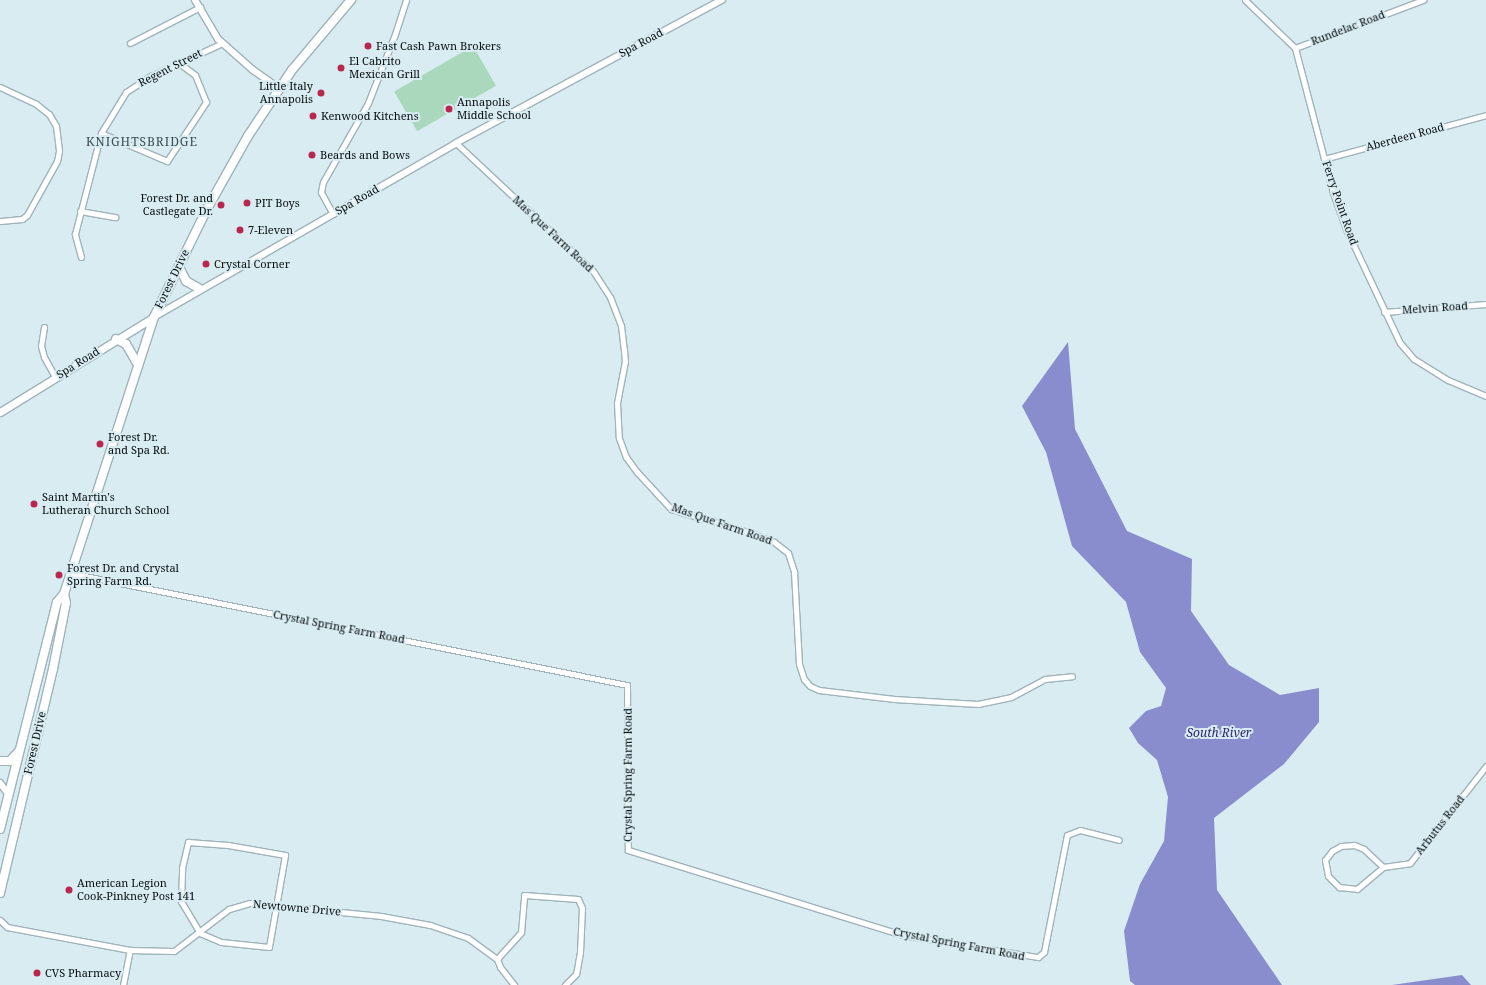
<!DOCTYPE html>
<style>
body{margin:0}
#map{position:relative;width:1486px;height:985px;overflow:hidden;background:#d8ecf2;font-family:"Noto Serif",serif}
div>[style]{position:absolute}
[style*='--x']{left:calc(var(--x)*1px);top:calc(var(--y)*1px);width:calc(var(--w)*1px);rotate:calc(var(--a)*1deg)}
.green>*{inset:0;background:#a9d8bd;transform-origin:0 0}
.water>*{inset:0;background:#898dcd}
.roads{filter:drop-shadow(1px 0 #9fb3b9) drop-shadow(-1px 0 #9fb3b9) drop-shadow(0 1px #9fb3b9) drop-shadow(0 -1px #9fb3b9)}
.minor>*{height:5px;margin:-2.5px;padding:0 2.5px;transform-origin:2.5px;border-radius:2.5px;background:#fff}
.tertiary>*{height:6px;margin:-3px;padding:0 3px;transform-origin:3px;border-radius:3px;background:#fff}
.secondary>*{height:7px;margin:-3.5px;padding:0 3.5px;transform-origin:3.5px;border-radius:3.5px;background:#fff}
.primary>*{height:8px;margin:-4px;padding:0 4px;transform-origin:4px;border-radius:4px;background:#fff}
.dots>*{width:11px;height:11px;translate:-50% -50%;box-sizing:border-box;border:2px solid #d8ecf2;border-radius:50%}
span{translate:-50% -50%;white-space:nowrap;text-align:center;line-height:1.15;-webkit-text-stroke:4px #d8ecf2;paint-order:stroke}
.street-label{font-size:11px;color:#060d0f}
.poi-label{font-size:11px;color:#060d0f}
.left{translate:0 -50%;text-align:left}
.right{translate:-100% -50%;text-align:right}
.neighbourhood-label{font-size:12px;color:#3d4d53;letter-spacing:1px}
.water-label{font-size:12px;color:#29236e;font-style:italic}
</style>
<div id="map">
<div class="green">
<i style="left:473px;top:46px;width:46px;height:91px;rotate:60deg"></i>
</div>
<div class="water">
<i style="clip-path:polygon(1068px 342px,1075px 429px,1127px 531px,1192px 559px,1191px 611px,1229px 665px,1280px 695px,1319px 688px,1319px 722px,1284px 764px,1214px 818px,1217px 890px,1282px 985px,1135px 985px,1130px 981px,1124px 931px,1140px 884px,1164px 841px,1168px 797px,1157px 760px,1138px 743px,1129px 728px,1146px 711px,1161px 706px,1166px 688px,1140px 652px,1126px 602px,1072px 546px,1046px 452px,1022px 406px)"></i>
<i style="clip-path:polygon(1462px 975px,1471px 985px,1392px 985px)"></i>
</div>
<div class="roads">
<div class="minor">
<i style="--x:1245;--y:0;--w:69;--a:43.8"></i>
<i style="--x:1295;--y:48;--w:150;--a:75.3"></i>
<i style="--x:1333;--y:193;--w:38;--a:70"></i>
<i style="--x:1346;--y:229;--w:126;--a:64.7"></i>
<i style="--x:1400;--y:343;--w:21;--a:49"></i>
<i style="--x:1414;--y:359;--w:40;--a:32"></i>
<i style="--x:1448;--y:380;--w:41;--a:22.8"></i>
<i style="--x:130;--y:43;--w:79;--a:-27.2"></i>
<i style="--x:1295;--y:48;--w:137;--a:-20.6"></i>
<i style="--x:0;--y:87;--w:40;--a:25"></i>
<i style="--x:36;--y:104;--w:16;--a:38"></i>
<i style="--x:49;--y:114;--w:14;--a:60"></i>
<i style="--x:56;--y:126;--w:25;--a:83"></i>
<i style="--x:59;--y:151;--w:10;--a:101"></i>
<i style="--x:57;--y:161;--w:62;--a:119.1"></i>
<i style="--x:27;--y:215;--w:6;--a:141"></i>
<i style="--x:22;--y:219;--w:22;--a:175"></i>
<i style="--x:101;--y:133;--w:72;--a:23"></i>
<i style="--x:167;--y:161;--w:71;--a:-56.5"></i>
<i style="--x:206;--y:102;--w:29;--a:-112"></i>
<i style="--x:195;--y:75;--w:20;--a:-143"></i>
<i style="--x:456;--y:143;--w:187;--a:43.1"></i>
<i style="--x:593;--y:271;--w:31;--a:57"></i>
<i style="--x:610;--y:297;--w:31;--a:69"></i>
<i style="--x:621;--y:326;--w:24;--a:83"></i>
<i style="--x:624;--y:350;--w:11;--a:85"></i>
<i style="--x:625;--y:361;--w:43;--a:100.8"></i>
<i style="--x:617;--y:403;--w:35;--a:87"></i>
<i style="--x:619;--y:438;--w:20;--a:70"></i>
<i style="--x:626;--y:457;--w:19;--a:54"></i>
<i style="--x:637;--y:472;--w:50;--a:47.4"></i>
<i style="--x:671;--y:509;--w:84;--a:16.7"></i>
<i style="--x:751;--y:533;--w:25;--a:21"></i>
<i style="--x:774;--y:542;--w:18;--a:38"></i>
<i style="--x:788;--y:553;--w:20;--a:72"></i>
<i style="--x:794;--y:572;--w:92;--a:86.9"></i>
<i style="--x:799;--y:664;--w:16;--a:72"></i>
<i style="--x:804;--y:679;--w:9;--a:49"></i>
<i style="--x:810;--y:686;--w:10;--a:24"></i>
<i style="--x:819;--y:690;--w:76;--a:6.8"></i>
<i style="--x:894;--y:699;--w:84;--a:3.4"></i>
<i style="--x:978;--y:704;--w:34;--a:-12"></i>
<i style="--x:1011;--y:697;--w:38;--a:-28"></i>
<i style="--x:1045;--y:679;--w:27;--a:-6"></i>
<i style="--x:1324;--y:159;--w:168;--a:-15.2"></i>
<i style="--x:80;--y:211;--w:36;--a:10"></i>
<i style="--x:333;--y:214;--w:25;--a:-119"></i>
<i style="--x:321;--y:192;--w:10;--a:-79"></i>
<i style="--x:323;--y:182;--w:91;--a:-60.3"></i>
<i style="--x:368;--y:103;--w:74;--a:-68.6"></i>
<i style="--x:395;--y:34;--w:36;--a:-72"></i>
<i style="--x:81;--y:257;--w:24;--a:-105"></i>
<i style="--x:75;--y:234;--w:104;--a:-75.6"></i>
<i style="--x:101;--y:133;--w:48;--a:-58.6"></i>
<i style="--x:126;--y:92;--w:30;--a:-33"></i>
<i style="--x:151;--y:76;--w:78;--a:-24.9"></i>
<i style="--x:1384;--y:312;--w:102;--a:-4.5"></i>
<i style="--x:44;--y:327;--w:19;--a:99"></i>
<i style="--x:41;--y:346;--w:11;--a:75"></i>
<i style="--x:44;--y:357;--w:23;--a:61"></i>
<i style="--x:70;--y:573;--w:568;--a:11.37"></i>
<i style="--x:627;--y:685;--w:165;--a:89.7"></i>
<i style="--x:628;--y:850;--w:288;--a:17.2"></i>
<i style="--x:903;--y:935;--w:137;--a:9.3"></i>
<i style="--x:1038;--y:957;--w:8;--a:-40"></i>
<i style="--x:1044;--y:952;--w:119;--a:-78.9"></i>
<i style="--x:1067;--y:835;--w:14;--a:-21"></i>
<i style="--x:1080;--y:830;--w:40;--a:14.4"></i>
<i style="--x:188;--y:842;--w:40;--a:4.3"></i>
<i style="--x:228;--y:845;--w:58;--a:10"></i>
<i style="--x:285;--y:855;--w:93;--a:99.9"></i>
<i style="--x:269;--y:947;--w:48;--a:-174.1"></i>
<i style="--x:221;--y:942;--w:23;--a:-157"></i>
<i style="--x:200;--y:933;--w:37;--a:-121"></i>
<i style="--x:181;--y:901;--w:33;--a:-88"></i>
<i style="--x:182;--y:868;--w:27;--a:-77"></i>
<i style="--x:1383;--y:867;--w:26;--a:-137"></i>
<i style="--x:1364;--y:849;--w:11;--a:-158"></i>
<i style="--x:1354;--y:845;--w:13;--a:176"></i>
<i style="--x:1341;--y:846;--w:10;--a:151"></i>
<i style="--x:1332;--y:851;--w:11;--a:128"></i>
<i style="--x:1325;--y:860;--w:16;--a:79"></i>
<i style="--x:1328;--y:876;--w:16;--a:45"></i>
<i style="--x:1339;--y:887;--w:18;--a:6"></i>
<i style="--x:1357;--y:889;--w:34;--a:-40"></i>
<i style="--x:1383;--y:867;--w:27;--a:-8"></i>
<i style="--x:1410;--y:863;--w:123;--a:-51.9"></i>
<i style="--x:0;--y:920;--w:10;--a:45"></i>
<i style="--x:7;--y:927;--w:125;--a:10.6"></i>
<i style="--x:130;--y:950;--w:44;--a:1.3"></i>
<i style="--x:174;--y:951;--w:69;--a:-37.4"></i>
<i style="--x:229;--y:909;--w:22;--a:-16"></i>
<i style="--x:250;--y:903;--w:132;--a:5.7"></i>
<i style="--x:381;--y:916;--w:50;--a:10.4"></i>
<i style="--x:430;--y:925;--w:40;--a:18.9"></i>
<i style="--x:468;--y:938;--w:36;--a:36"></i>
<i style="--x:497;--y:959;--w:9;--a:69"></i>
<i style="--x:500;--y:967;--w:23;--a:52"></i>
<i style="--x:497;--y:959;--w:36;--a:-48"></i>
<i style="--x:521;--y:932;--w:37;--a:-85"></i>
<i style="--x:524;--y:895;--w:54;--a:4.2"></i>
<i style="--x:578;--y:899;--w:10;--a:66"></i>
<i style="--x:582;--y:908;--w:44;--a:92.6"></i>
<i style="--x:580;--y:952;--w:22;--a:100"></i>
<i style="--x:576;--y:974;--w:16;--a:135"></i>
<i style="--x:123;--y:985;--w:36;--a:-79"></i>
</div>
<div class="tertiary">
<i style="--x:195;--y:0;--w:45;--a:59.5"></i>
<i style="--x:218;--y:39;--w:47;--a:41.5"></i>
<i style="--x:253;--y:70;--w:32;--a:35"></i>
<i style="--x:154;--y:317;--w:349;--a:-29.9"></i>
<i style="--x:456;--y:143;--w:302;--a:-28.3"></i>
<i style="--x:0;--y:783;--w:15;--a:53"></i>
</div>
<div class="secondary">
<i style="--x:0;--y:412;--w:181;--a:-31.7"></i>
</div>
<div class="primary">
<i style="--x:179;--y:267;--w:16;--a:63"></i>
<i style="--x:186;--y:281;--w:16;--a:30"></i>
<i style="--x:116;--y:339;--w:11;--a:27"></i>
<i style="--x:126;--y:344;--w:24;--a:60"></i>
<i style="--x:0;--y:761;--w:10;--a:0"></i>
<i style="--x:10;--y:761;--w:13;--a:-48"></i>
<i style="--x:0;--y:829;--w:234;--a:-75.9"></i>
<i style="--x:57;--y:602;--w:11;--a:-49"></i>
<i style="--x:64;--y:594;--w:291;--a:-72"></i>
<i style="--x:154;--y:317;--w:120;--a:-63.9"></i>
<i style="--x:207;--y:209;--w:84;--a:-60.7"></i>
<i style="--x:248;--y:136;--w:79;--a:-56.3"></i>
<i style="--x:292;--y:70;--w:92;--a:-49.9"></i>
<i style="--x:0;--y:893;--w:230;--a:-76.7"></i>
<i style="--x:53;--y:669;--w:67;--a:-78.9"></i>
<i style="--x:66;--y:603;--w:9;--a:-103"></i>
</div>
</div>
<div class="dots">
<i style="left:368px;top:46px;background:#b7274e"></i>
<i style="left:341px;top:68px;background:#b7274e"></i>
<i style="left:321px;top:93px;background:#b7274e"></i>
<i style="left:449px;top:109px;background:#b7274e"></i>
<i style="left:313px;top:116px;background:#b7274e"></i>
<i style="left:312px;top:155px;background:#b7274e"></i>
<i style="left:247px;top:203px;background:#b7274e"></i>
<i style="left:221px;top:205px;background:#b7274e"></i>
<i style="left:240px;top:230px;background:#b7274e"></i>
<i style="left:206px;top:264px;background:#b7274e"></i>
<i style="left:100px;top:444px;background:#b7274e"></i>
<i style="left:34px;top:504px;background:#b7274e"></i>
<i style="left:59px;top:575px;background:#b7274e"></i>
<i style="left:69px;top:890px;background:#b7274e"></i>
<i style="left:37px;top:973px;background:#b7274e"></i>
</div>
<div class="street-label">
<span style="left:1348px;top:28px;rotate:-21deg">Rundelac Road</span>
<span style="left:641px;top:43px;rotate:-28deg">Spa Road</span>
<span style="left:170px;top:68px;rotate:-27deg">Regent Street</span>
<span style="left:1405px;top:137px;rotate:-15deg">Aberdeen Road</span>
<span style="left:357px;top:200px;rotate:-30deg">Spa Road</span>
<span style="left:1340px;top:203px;rotate:71deg">Ferry Point Road</span>
<span style="left:553px;top:234px;rotate:43deg">Mas Que Farm Road</span>
<span style="left:172px;top:279px;rotate:-64deg">Forest Drive</span>
<span style="left:1435px;top:308px;rotate:-4deg">Melvin Road</span>
<span style="left:78px;top:363px;rotate:-32deg">Spa Road</span>
<span style="left:722px;top:524px;rotate:19deg">Mas Que Farm Road</span>
<span style="left:339px;top:627px;rotate:11deg">Crystal Spring Farm Road</span>
<span style="left:35px;top:743px;rotate:-77deg">Forest Drive</span>
<span style="left:628px;top:775px;rotate:-90deg">Crystal Spring Farm Road</span>
<span style="left:1440px;top:825px;rotate:-52deg">Arbutus Road</span>
<span style="left:297px;top:908px;rotate:5deg">Newtowne Drive</span>
<span style="left:959px;top:944px;rotate:11deg">Crystal Spring Farm Road</span>
</div>
<div class="poi-label">
<span class="left" style="left:376px;top:46px">Fast Cash Pawn Brokers</span>
<span class="left" style="left:349px;top:68px">El Cabrito<br>Mexican Grill</span>
<span class="right" style="left:313px;top:93px">Little Italy<br>Annapolis</span>
<span class="left" style="left:457px;top:109px">Annapolis<br>Middle School</span>
<span class="left" style="left:321px;top:116px">Kenwood Kitchens</span>
<span class="left" style="left:320px;top:155px">Beards and Bows</span>
<span class="right" style="left:213px;top:205px">Forest Dr. and<br>Castlegate Dr.</span>
<span class="left" style="left:255px;top:203px">PIT Boys</span>
<span class="left" style="left:248px;top:230px">7-Eleven</span>
<span class="left" style="left:214px;top:264px">Crystal Corner</span>
<span class="left" style="left:108px;top:444px">Forest Dr.<br>and Spa Rd.</span>
<span class="left" style="left:42px;top:504px">Saint Martin's<br>Lutheran Church School</span>
<span class="left" style="left:67px;top:575px">Forest Dr. and Crystal<br>Spring Farm Rd.</span>
<span class="left" style="left:77px;top:890px">American Legion<br>Cook-Pinkney Post 141</span>
<span class="left" style="left:45px;top:973px">CVS Pharmacy</span>
</div>
<div class="neighbourhood-label">
<span style="left:142px;top:142px">KNIGHTSBRIDGE</span>
</div>
<div class="water-label">
<span style="left:1219px;top:733px">South River</span>
</div>
</div>
